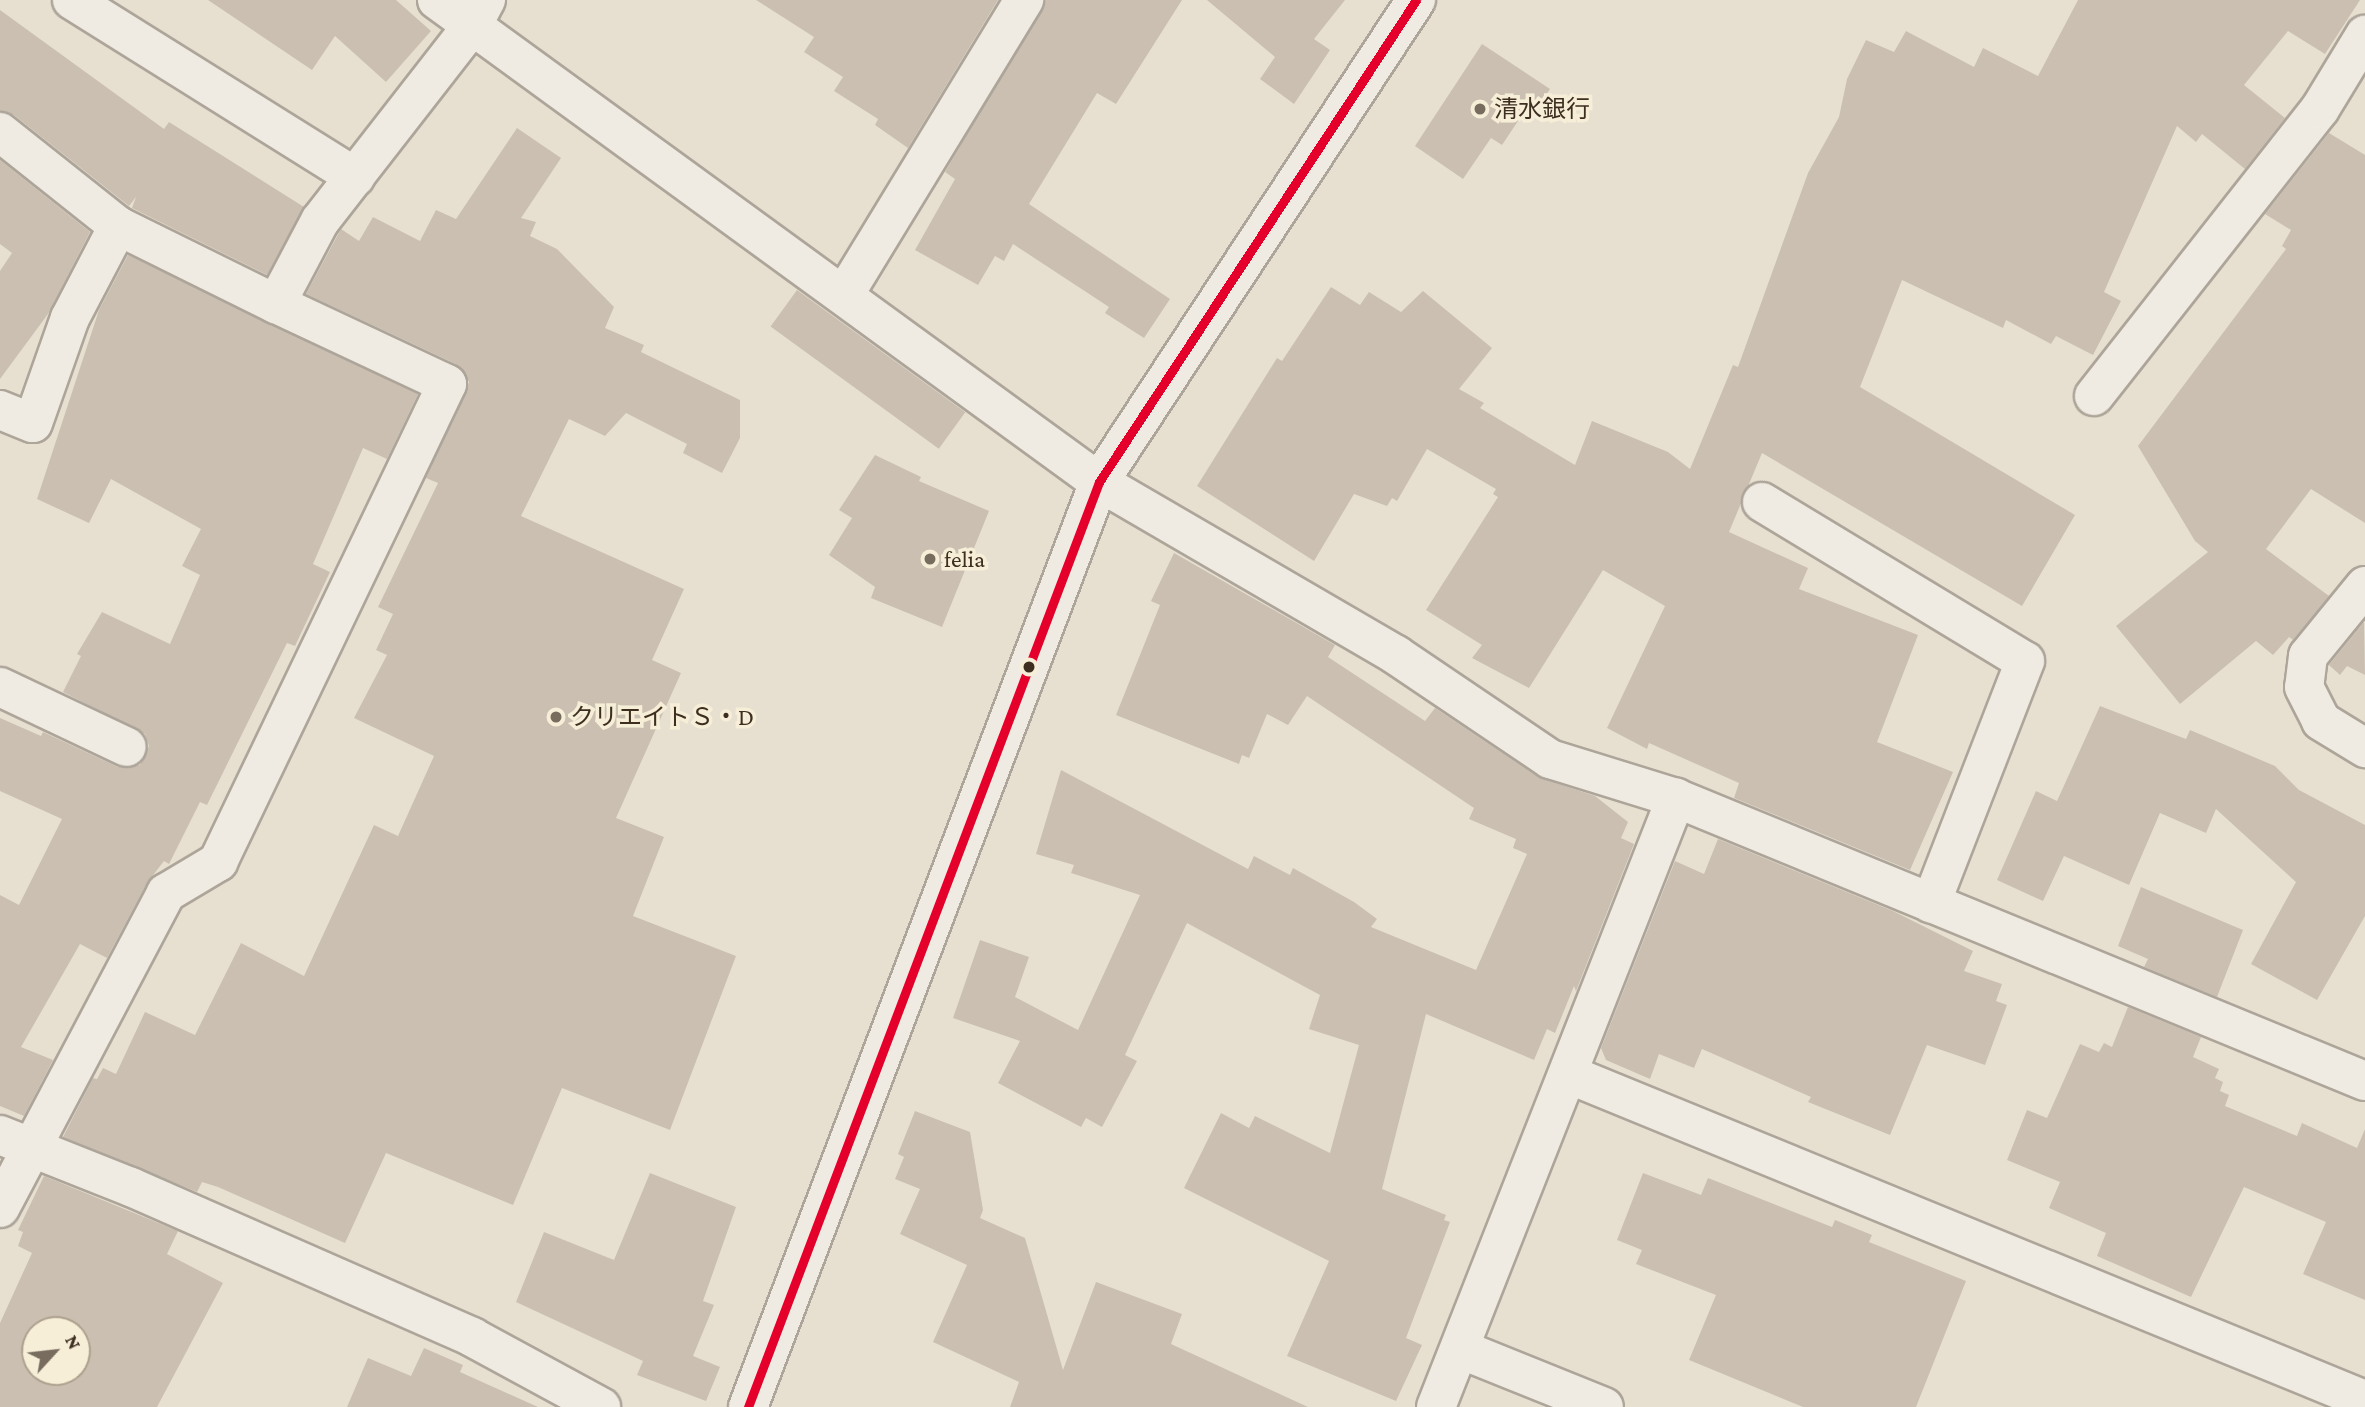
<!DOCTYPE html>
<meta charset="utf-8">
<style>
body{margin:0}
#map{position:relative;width:2365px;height:1407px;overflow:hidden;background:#e7e0d1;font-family:"Crimson Pro","Noto Sans JP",serif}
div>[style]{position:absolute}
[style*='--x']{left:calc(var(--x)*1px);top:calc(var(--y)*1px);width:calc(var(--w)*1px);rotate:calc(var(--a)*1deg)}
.building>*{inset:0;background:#cbbfb2;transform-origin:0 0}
.roads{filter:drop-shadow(2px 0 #ada599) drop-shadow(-2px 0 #ada599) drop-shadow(0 2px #ada599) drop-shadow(0 -2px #ada599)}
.street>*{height:38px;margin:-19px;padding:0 19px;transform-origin:19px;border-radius:19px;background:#efebe3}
.secondary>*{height:38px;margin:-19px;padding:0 19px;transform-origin:19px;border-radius:19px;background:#efebe3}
.bus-1>*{height:9px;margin:-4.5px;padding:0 4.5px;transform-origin:4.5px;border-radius:4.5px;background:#e4002b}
.dots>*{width:19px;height:19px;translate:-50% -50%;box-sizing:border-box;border:4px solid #f7eed8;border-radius:50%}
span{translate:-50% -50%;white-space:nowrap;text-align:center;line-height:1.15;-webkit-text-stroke:7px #f7eed8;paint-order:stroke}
.poi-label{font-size:24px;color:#3d2e20}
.left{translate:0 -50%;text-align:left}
.north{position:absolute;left:21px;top:1316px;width:70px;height:70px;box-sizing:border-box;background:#f7eed8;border:2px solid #ada18e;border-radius:50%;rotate:63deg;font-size:19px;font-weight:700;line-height:28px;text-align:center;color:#3d2e20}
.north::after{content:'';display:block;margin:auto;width:24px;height:32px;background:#786c5e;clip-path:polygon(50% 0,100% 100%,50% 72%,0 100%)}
</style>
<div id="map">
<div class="building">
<i style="clip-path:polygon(208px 0,396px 0,431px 31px,386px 82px,335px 36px,312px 70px)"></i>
<i style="clip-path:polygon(756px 0,998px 0,908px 148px,875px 125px,878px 119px,834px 91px,843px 77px,804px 52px,814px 37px)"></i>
<i style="clip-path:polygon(1046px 0,1182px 0,1116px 104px,1097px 93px,1029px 204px,1170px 299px,1144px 338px,1105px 313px,1109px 307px,1013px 244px,1004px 261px,995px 256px,978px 285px,915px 250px,955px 179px,945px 172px)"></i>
<i style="clip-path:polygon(1207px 0,1345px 0,1314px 39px,1330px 50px,1294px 104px,1260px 79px,1275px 57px)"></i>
<i style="clip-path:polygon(2078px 0,2360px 0,2325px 54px,2288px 31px,2244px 85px,2285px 118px,2245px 169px,2202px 134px,2196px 142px,2177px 126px,2104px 292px,2121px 301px,2093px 355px,2056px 336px,2051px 344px,2006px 320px,2003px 328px,1902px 280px,1860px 387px,2075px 515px,2022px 606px,1762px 453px,1729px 532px,1808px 568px,1799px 589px,1918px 635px,1877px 742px,1953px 772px,1910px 870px,1734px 798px,1739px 783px,1649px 743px,1647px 749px,1607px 728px,1665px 606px,1603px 570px,1529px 688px,1472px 658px,1482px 645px,1426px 610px,1498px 497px,1493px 494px,1496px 489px,1427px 449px,1397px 501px,1392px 498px,1387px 506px,1354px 494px,1314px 561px,1197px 486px,1277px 358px,1282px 361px,1331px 287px,1360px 305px,1369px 292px,1401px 312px,1423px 291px,1492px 348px,1459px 389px,1484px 403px,1480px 408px,1575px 465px,1592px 421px,1668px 452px,1690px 469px,1733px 365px,1738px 367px,1808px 173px,1839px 117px,1847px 79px,1866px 40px,1894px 52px,1906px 31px,1974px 67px,1983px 48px,2038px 76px)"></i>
<i style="clip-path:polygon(0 10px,164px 129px,169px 122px,304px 207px,267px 275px,132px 208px,136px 197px,129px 206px,14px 115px,0 111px)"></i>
<i style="clip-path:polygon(1482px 44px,1550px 89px,1528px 122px,1520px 118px,1502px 145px,1491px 138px,1463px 179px,1415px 146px)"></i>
<i style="clip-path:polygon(517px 128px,561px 158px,521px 218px,536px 222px,530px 236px,557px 249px,614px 307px,605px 328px,644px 345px,641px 352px,740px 400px,740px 438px,722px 473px,683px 453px,687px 444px,626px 413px,605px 436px,569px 419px,521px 516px,684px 589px,652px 660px,681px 673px,616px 818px,664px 837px,633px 916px,736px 956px,670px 1130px,562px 1088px,513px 1205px,386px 1153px,345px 1243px,218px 1187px,202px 1182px,197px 1192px,63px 1137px,93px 1078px,97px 1079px,103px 1068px,116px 1074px,145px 1012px,195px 1035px,241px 943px,304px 976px,374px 825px,398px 836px,434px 756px,354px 718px,387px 655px,376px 650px,393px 614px,378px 607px,438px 483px,426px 478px,469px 382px,456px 364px,306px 294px,341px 229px,359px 241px,373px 217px,420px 241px,436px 210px,456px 219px)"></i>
<i style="clip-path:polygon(2329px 133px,2365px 155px,2365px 523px,2311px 489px,2266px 549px,2329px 596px,2293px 640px,2289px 637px,2273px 655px,2256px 641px,2180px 704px,2116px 626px,2208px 552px,2195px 541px,2138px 446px,2286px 249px,2282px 246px,2291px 230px,2265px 214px)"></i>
<i style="clip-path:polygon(0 160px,90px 232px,48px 314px,0 379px,0 271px,12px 253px,0 244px)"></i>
<i style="clip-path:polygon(128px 255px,418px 394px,387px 459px,363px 448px,313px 564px,330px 572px,295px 646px,287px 643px,207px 805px,200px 802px,169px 864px,164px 861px,147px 883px,107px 958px,80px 944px,21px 1047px,53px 1060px,24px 1116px,0 1106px,0 895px,19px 905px,62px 819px,0 791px,0 718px,41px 736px,43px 732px,118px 767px,140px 765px,149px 746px,145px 734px,63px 692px,81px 656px,77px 654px,102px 612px,170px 644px,200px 575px,182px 566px,201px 529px,111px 479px,89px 523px,37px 499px,99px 310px)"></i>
<i style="left:797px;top:290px;width:208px;height:45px;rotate:36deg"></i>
<i style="clip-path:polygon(875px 455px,921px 477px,919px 481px,989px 511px,942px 627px,871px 598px,875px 587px,829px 555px,852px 518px,839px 510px)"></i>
<i style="clip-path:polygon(1174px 553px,1335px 645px,1328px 657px,1425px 721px,1435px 708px,1538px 777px,1595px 796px,1628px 822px,1621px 838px,1634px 844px,1576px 991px,1574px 986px,1555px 1033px,1547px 1029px,1534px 1060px,1426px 1014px,1382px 1189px,1446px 1215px,1444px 1220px,1450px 1222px,1406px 1338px,1422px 1345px,1396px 1401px,1287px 1356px,1329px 1261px,1184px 1188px,1221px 1113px,1249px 1128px,1255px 1116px,1330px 1153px,1359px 1045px,1309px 1029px,1320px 995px,1187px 923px,1125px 1055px,1137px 1061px,1102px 1127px,1086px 1118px,1081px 1127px,998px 1083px,1020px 1041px,953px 1018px,980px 940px,1029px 957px,1015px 997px,1078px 1030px,1140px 895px,1071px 873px,1074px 865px,1036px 854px,1061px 770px,1248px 869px,1254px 856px,1290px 875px,1293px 868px,1354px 902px,1377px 919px,1371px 927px,1476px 970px,1527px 854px,1513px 848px,1516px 839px,1469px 819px,1474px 808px,1307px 696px,1288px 725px,1267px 714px,1249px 758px,1242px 755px,1239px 764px,1116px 715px,1160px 605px,1151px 601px)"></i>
<i style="clip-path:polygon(2364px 622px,2365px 675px,2347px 666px,2340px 675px,2329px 665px)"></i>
<i style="clip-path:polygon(2100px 706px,2186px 739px,2190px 730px,2275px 766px,2299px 790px,2365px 825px,2365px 916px,2317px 1000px,2251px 964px,2296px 882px,2216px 809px,2206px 833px,2160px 813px,2129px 885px,2064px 856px,2043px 901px,1997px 880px,2036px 791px,2057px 801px)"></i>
<i style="clip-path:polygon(1718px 839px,1893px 911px,1973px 951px,1964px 971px,2002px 984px,1996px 1001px,2007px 1005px,1985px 1065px,1927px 1045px,1890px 1135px,1808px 1102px,1811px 1097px,1702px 1049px,1694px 1068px,1659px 1054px,1650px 1079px,1606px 1060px,1601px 1048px,1675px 861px,1704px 874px)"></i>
<i style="clip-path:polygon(2141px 887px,2243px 930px,2217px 997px,2144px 967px,2148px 959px,2118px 946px)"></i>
<i style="clip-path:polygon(2128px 1007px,2201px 1037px,2193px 1057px,2219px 1069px,2215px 1078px,2223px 1082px,2220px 1091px,2229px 1095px,2225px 1106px,2297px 1136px,2302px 1123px,2357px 1148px,2365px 1129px,2365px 1300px,2303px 1274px,2326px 1222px,2244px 1187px,2191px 1297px,2097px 1256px,2106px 1233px,2049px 1208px,2060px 1182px,2007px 1160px,2027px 1110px,2047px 1118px,2080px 1044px,2099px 1052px,2104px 1043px,2112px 1047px)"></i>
<i style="clip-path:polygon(915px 1111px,970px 1132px,983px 1210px,980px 1218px,1025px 1238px,1063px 1370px,1096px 1282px,1182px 1314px,1171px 1344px,1308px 1407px,1010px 1407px,1019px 1382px,933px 1342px,967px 1265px,900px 1234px,920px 1189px,895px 1179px,904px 1157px,898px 1154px)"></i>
<i style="clip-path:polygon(650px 1173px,736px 1207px,703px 1301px,714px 1305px,693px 1356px,720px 1367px,706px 1401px,637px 1375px,643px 1361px,516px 1302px,544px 1232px,614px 1260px)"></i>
<i style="clip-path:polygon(1643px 1173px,1701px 1195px,1708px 1178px,1832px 1227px,1835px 1220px,1872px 1235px,1869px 1242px,1966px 1281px,1916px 1407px,1803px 1407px,1689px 1360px,1716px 1295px,1636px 1264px,1642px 1250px,1617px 1240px)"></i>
<i style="clip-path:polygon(evenodd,44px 1176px,178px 1231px,167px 1254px,223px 1283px,157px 1407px,0 1407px,0 1323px,32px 1253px,18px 1246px,23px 1232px,18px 1230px,44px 1176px,35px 1330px,77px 1330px,77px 1372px,35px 1372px,35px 1330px)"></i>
<i style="clip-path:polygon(424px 1348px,463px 1365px,460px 1372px,538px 1407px,347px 1407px,368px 1358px,411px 1376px)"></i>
</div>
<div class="roads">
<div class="street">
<i style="--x:72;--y:0;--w:334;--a:32"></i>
<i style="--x:437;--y:0;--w:819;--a:36.06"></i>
<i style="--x:1099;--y:482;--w:344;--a:30.2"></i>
<i style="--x:1396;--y:655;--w:186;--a:34"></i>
<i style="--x:1550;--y:759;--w:132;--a:17.2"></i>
<i style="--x:1676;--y:798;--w:745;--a:22.33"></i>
<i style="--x:0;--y:132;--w:151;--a:38.5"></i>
<i style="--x:118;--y:226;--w:176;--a:26.3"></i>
<i style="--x:844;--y:295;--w:346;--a:-58.6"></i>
<i style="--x:2094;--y:396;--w:365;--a:-51.8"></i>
<i style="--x:2320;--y:109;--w:87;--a:-58.7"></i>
<i style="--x:0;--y:410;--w:35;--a:22"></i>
<i style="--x:33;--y:423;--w:111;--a:-70.6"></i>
<i style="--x:70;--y:318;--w:104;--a:-62.4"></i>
<i style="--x:1762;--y:502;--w:307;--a:31.2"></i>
<i style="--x:2025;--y:661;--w:260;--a:111.2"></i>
<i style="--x:2365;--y:586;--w:90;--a:129.2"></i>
<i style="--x:2308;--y:656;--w:31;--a:97"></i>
<i style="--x:2304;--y:687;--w:38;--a:63"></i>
<i style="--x:2321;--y:721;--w:52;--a:31.5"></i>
<i style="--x:0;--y:687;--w:140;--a:25.3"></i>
<i style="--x:1568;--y:1074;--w:861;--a:22.25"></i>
<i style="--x:0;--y:1135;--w:141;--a:21.7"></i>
<i style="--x:131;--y:1187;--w:373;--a:23.7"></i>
<i style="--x:472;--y:1337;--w:147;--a:28.5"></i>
<i style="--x:0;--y:1208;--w:356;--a:-62.2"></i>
<i style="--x:166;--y:893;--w:61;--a:-30.8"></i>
<i style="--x:218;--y:862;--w:530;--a:-64.4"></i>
<i style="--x:447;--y:384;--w:189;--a:-154.9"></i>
<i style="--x:276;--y:304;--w:94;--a:-62.1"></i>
<i style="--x:320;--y:221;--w:247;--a:-52.1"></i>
<i style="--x:472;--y:26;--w:30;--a:-62"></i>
<i style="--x:1460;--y:1349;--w:155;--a:21.9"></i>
<i style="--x:1436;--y:1407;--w:655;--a:-68.49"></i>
</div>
<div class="secondary">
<i style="--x:748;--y:1407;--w:989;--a:-69.22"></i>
<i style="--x:1099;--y:482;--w:577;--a:-56.67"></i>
</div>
</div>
<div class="bus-1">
<i style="--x:748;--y:1407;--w:989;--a:-69.22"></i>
<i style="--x:1099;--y:482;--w:577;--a:-56.67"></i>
</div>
<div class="dots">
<i style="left:1480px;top:109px;background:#786c5e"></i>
<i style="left:930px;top:559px;background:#786c5e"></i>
<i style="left:1029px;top:667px;background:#3d2e20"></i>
<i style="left:556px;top:717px;background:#786c5e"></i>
</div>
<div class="poi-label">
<span class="left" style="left:1494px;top:109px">清水銀行</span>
<span class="left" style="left:944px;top:559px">felia</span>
<span class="left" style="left:570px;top:717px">クリエイトＳ・D</span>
</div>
<div class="north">N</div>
</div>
